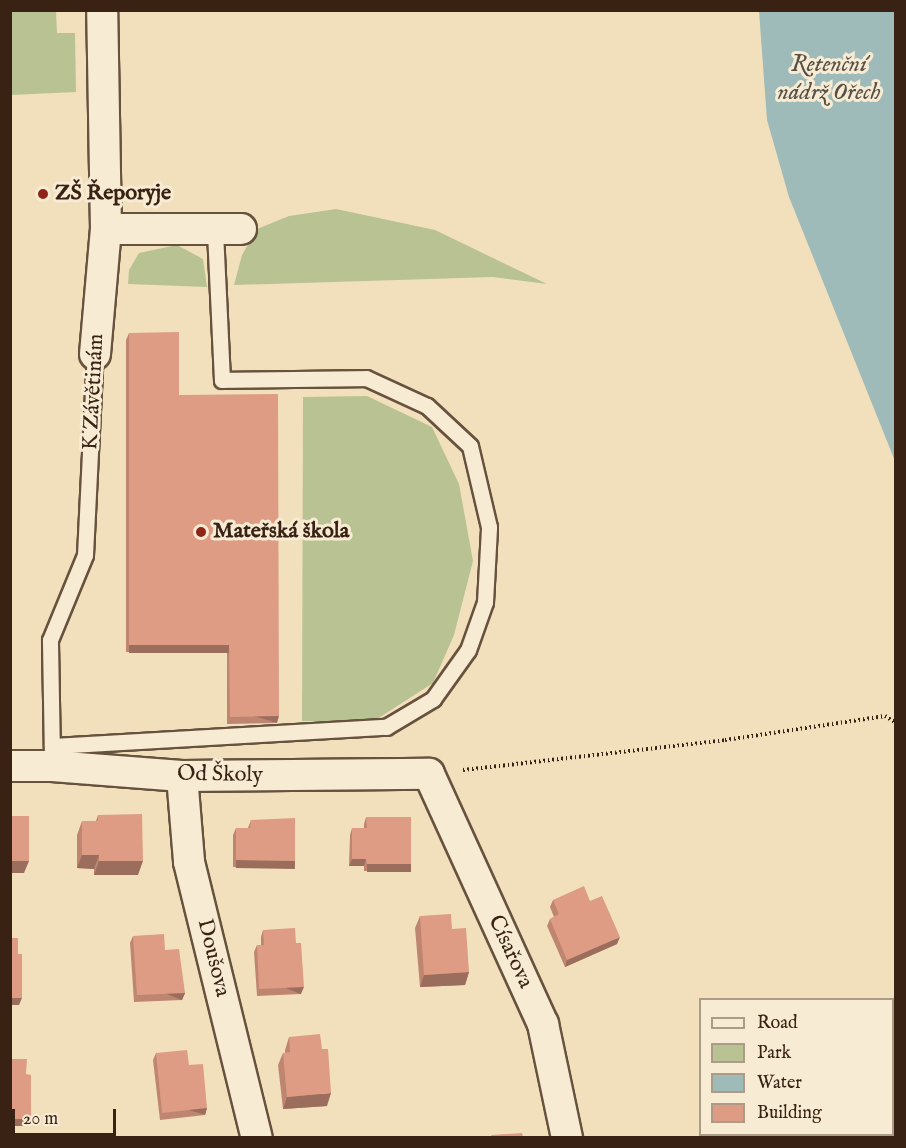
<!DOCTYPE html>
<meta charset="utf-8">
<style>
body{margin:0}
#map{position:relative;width:906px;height:1148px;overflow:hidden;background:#f2e0bc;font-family:"IM FELL English",serif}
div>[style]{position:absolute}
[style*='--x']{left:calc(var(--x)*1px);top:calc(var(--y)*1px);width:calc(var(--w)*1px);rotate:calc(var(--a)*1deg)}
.green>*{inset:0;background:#b9c292}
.water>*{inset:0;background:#9ebbba}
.path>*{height:4px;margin-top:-2px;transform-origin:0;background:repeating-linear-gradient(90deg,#392214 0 1.5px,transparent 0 4.5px)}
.roads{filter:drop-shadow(2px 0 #67523e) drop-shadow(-2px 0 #67523e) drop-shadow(0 2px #67523e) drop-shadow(0 -2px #67523e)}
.service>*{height:15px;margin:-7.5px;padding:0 7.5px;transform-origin:7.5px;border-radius:7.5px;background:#f7ebd3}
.minor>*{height:30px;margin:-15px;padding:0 15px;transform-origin:15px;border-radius:15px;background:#f7ebd3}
.wall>*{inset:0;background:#be8671}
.shaded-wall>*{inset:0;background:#9b6d5c;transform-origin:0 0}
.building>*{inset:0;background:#dd9c83;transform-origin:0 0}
.dots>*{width:16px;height:16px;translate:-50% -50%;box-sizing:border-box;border:3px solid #f7ebd3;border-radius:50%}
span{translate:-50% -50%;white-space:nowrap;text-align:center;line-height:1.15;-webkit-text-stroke:6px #f7ebd3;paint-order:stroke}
.poi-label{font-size:22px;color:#392214;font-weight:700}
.left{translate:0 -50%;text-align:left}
.street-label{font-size:22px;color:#392214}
.water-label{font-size:24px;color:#575046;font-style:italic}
.frame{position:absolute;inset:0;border:12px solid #392214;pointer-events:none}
.legend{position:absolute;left:699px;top:998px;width:195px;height:138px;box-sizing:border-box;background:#f7ebd3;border:2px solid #ab9b87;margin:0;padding:8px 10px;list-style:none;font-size:18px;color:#392214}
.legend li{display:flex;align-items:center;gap:12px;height:30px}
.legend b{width:30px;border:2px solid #ab9b87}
.scale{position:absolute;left:12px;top:1109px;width:104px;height:27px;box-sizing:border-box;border:3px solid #392214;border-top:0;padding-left:8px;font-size:18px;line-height:21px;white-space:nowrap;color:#392214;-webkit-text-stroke:4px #f7ebd3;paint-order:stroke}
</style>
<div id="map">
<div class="green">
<i style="clip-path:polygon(10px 11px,56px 11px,57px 33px,75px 33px,76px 92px,11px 95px)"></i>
<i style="clip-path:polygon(336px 209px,435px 230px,547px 284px,493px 277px,234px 285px,242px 255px,257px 229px,289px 216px)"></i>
<i style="clip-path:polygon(177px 245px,203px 259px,207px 287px,128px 284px,129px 270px,139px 253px)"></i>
<i style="clip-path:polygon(367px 396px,432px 427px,459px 484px,473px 561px,454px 635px,433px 683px,374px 721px,302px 721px,303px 397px)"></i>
</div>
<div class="water">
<i style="clip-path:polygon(759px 11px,895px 11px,895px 461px,789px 197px,767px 120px)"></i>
</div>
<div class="path">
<i style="--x:463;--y:770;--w:264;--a:-6.5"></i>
<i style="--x:725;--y:740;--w:162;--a:-8.5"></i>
<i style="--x:885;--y:716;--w:13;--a:32"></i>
</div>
<div class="roads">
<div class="service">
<i style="--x:52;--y:746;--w:335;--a:-3.3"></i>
<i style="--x:386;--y:727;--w:55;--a:-30.8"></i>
<i style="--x:433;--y:699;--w:60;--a:-54.5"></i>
<i style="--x:468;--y:650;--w:51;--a:-70.5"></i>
<i style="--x:485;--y:602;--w:75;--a:-86.9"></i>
<i style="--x:489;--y:527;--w:83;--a:-103.2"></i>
<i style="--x:470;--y:446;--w:59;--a:-137.1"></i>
<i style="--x:427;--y:406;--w:67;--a:-155.3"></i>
<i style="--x:366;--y:378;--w:144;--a:179.2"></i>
<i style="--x:222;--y:380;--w:150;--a:-92.7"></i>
<i style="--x:52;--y:757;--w:117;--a:-91"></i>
<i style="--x:50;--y:640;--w:92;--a:-67.6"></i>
<i style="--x:85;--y:555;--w:201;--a:-87.2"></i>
</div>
<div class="minor">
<i style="--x:106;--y:229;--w:135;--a:0"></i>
<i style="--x:95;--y:354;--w:125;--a:-85"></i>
<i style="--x:106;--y:229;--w:219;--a:-91"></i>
<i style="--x:10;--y:766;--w:42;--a:0"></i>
<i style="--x:52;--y:766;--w:130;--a:4.4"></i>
<i style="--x:182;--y:776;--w:247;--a:-0.5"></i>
<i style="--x:429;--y:774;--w:275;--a:65.5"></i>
<i style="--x:543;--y:1024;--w:116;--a:78.1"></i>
<i style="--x:182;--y:776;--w:86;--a:85.3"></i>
<i style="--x:189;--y:862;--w:284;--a:76.2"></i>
</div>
</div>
<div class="wall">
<i style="clip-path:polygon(129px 333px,179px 395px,277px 723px,227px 724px,227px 652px,126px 652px,126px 340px)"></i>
<i style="clip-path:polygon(98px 815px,138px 875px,94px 875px,94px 869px,77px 868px,77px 835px,82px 821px,96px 821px)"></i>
<i style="clip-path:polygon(366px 817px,409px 871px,364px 871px,364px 866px,349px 866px,350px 835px,352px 828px,364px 828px,364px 824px)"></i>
<i style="clip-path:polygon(251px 820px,295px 861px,293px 868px,233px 867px,233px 835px,236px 828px,248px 828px)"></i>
<i style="clip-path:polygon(553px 900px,590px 901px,617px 944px,565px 967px,547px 926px,550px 919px,554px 917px,550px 907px)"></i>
<i style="clip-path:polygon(420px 916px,452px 929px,469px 972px,465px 985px,420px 987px,415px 928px)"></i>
<i style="clip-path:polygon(263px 930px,301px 994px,257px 996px,254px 952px,257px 945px,261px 945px,261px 937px)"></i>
<i style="clip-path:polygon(133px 936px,165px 950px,185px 993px,182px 1000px,134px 1002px,130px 943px)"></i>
<i style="clip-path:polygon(289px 1037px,327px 1106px,283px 1109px,278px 1065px,283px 1053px,285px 1053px,285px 1050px)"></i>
<i style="clip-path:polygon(156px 1053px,189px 1065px,207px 1108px,205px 1115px,160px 1120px,153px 1060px)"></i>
</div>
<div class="shaded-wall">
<i style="left:129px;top:645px;width:100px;height:8px"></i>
<i style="left:279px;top:716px;width:7px;height:49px;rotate:106deg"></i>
<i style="clip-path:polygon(82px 855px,99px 855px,94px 869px,77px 868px)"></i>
<i style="clip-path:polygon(352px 859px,366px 859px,364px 866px,349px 866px)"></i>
<i style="left:236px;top:860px;width:59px;height:8px;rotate:1deg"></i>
<i style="clip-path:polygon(10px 861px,29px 861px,24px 873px,10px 873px)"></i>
<i style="clip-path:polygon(99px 861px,143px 861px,138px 875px,94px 875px)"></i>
<i style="left:367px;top:864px;width:44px;height:8px"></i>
<i style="clip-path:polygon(620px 937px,617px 944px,565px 967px,567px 960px)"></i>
<i style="clip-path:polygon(469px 972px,465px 985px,420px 987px,424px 975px)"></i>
<i style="left:304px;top:987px;width:8px;height:45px;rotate:113deg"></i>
<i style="left:185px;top:993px;width:8px;height:48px;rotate:113deg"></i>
<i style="clip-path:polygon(10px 998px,22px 998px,19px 1005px,10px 1005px)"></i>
<i style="clip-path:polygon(331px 1093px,327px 1106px,283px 1109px,287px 1097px)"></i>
<i style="left:207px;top:1108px;width:7px;height:45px;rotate:106deg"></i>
<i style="clip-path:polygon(10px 1119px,31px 1119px,28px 1126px,10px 1126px)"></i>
</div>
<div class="building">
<i style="clip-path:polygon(179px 332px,179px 395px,278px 394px,279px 716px,230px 717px,229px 645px,129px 645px,129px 333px)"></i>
<i style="clip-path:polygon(142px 814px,143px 861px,99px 861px,99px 855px,82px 855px,82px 821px,98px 821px,98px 815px)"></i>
<i style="left:10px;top:816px;width:19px;height:45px"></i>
<i style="clip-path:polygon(366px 817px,411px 817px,411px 864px,367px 864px,366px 859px,352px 859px,352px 828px,367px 828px)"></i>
<i style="clip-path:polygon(295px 818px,295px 861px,236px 860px,236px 828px,250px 828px,251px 820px)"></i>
<i style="clip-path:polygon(584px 886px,590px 901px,602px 896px,620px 937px,567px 960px,550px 919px,559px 914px,553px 900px)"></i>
<i style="clip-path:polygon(451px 914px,452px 929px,466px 928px,469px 972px,424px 975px,420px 916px)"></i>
<i style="clip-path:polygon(295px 928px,296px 943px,301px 943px,304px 987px,259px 989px,257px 945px,264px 945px,263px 930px)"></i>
<i style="clip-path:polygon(164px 934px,165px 950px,179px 949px,185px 993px,137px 995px,133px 936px)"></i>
<i style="clip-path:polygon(10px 938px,18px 938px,18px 954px,22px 954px,22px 998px,10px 998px)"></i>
<i style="clip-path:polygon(320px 1034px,322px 1049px,328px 1049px,331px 1093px,287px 1097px,283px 1053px,290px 1052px,289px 1037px)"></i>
<i style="clip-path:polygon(187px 1050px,189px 1065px,203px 1064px,207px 1108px,162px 1113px,156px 1053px)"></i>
<i style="clip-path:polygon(10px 1059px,27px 1059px,26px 1074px,31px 1075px,31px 1119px,10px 1119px)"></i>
<i style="clip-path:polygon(522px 1133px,523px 1137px,492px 1137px,491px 1135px)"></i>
</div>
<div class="dots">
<i style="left:43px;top:194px;background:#8f2418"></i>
<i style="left:201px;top:532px;background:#8f2418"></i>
</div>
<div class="poi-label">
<span class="left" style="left:55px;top:194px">ZŠ Řeporyje</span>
<span class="left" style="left:213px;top:532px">Mateřská škola</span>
</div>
<div class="street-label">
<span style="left:94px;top:392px;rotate:-87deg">K Závětinám</span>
<span style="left:220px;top:775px;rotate:1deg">Od Školy</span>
<span style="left:510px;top:952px;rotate:65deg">Císařova</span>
<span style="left:213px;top:958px;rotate:76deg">Doušova</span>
</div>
<div class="water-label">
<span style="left:829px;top:79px">Retenční<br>nádrž Ořech</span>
</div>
<div class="frame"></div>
<ul class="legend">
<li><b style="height:8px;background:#f7ebd3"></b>Road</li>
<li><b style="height:16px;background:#b9c292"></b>Park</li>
<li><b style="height:16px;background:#9ebbba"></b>Water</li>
<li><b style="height:16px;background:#dd9c83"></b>Building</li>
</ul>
<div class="scale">20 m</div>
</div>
